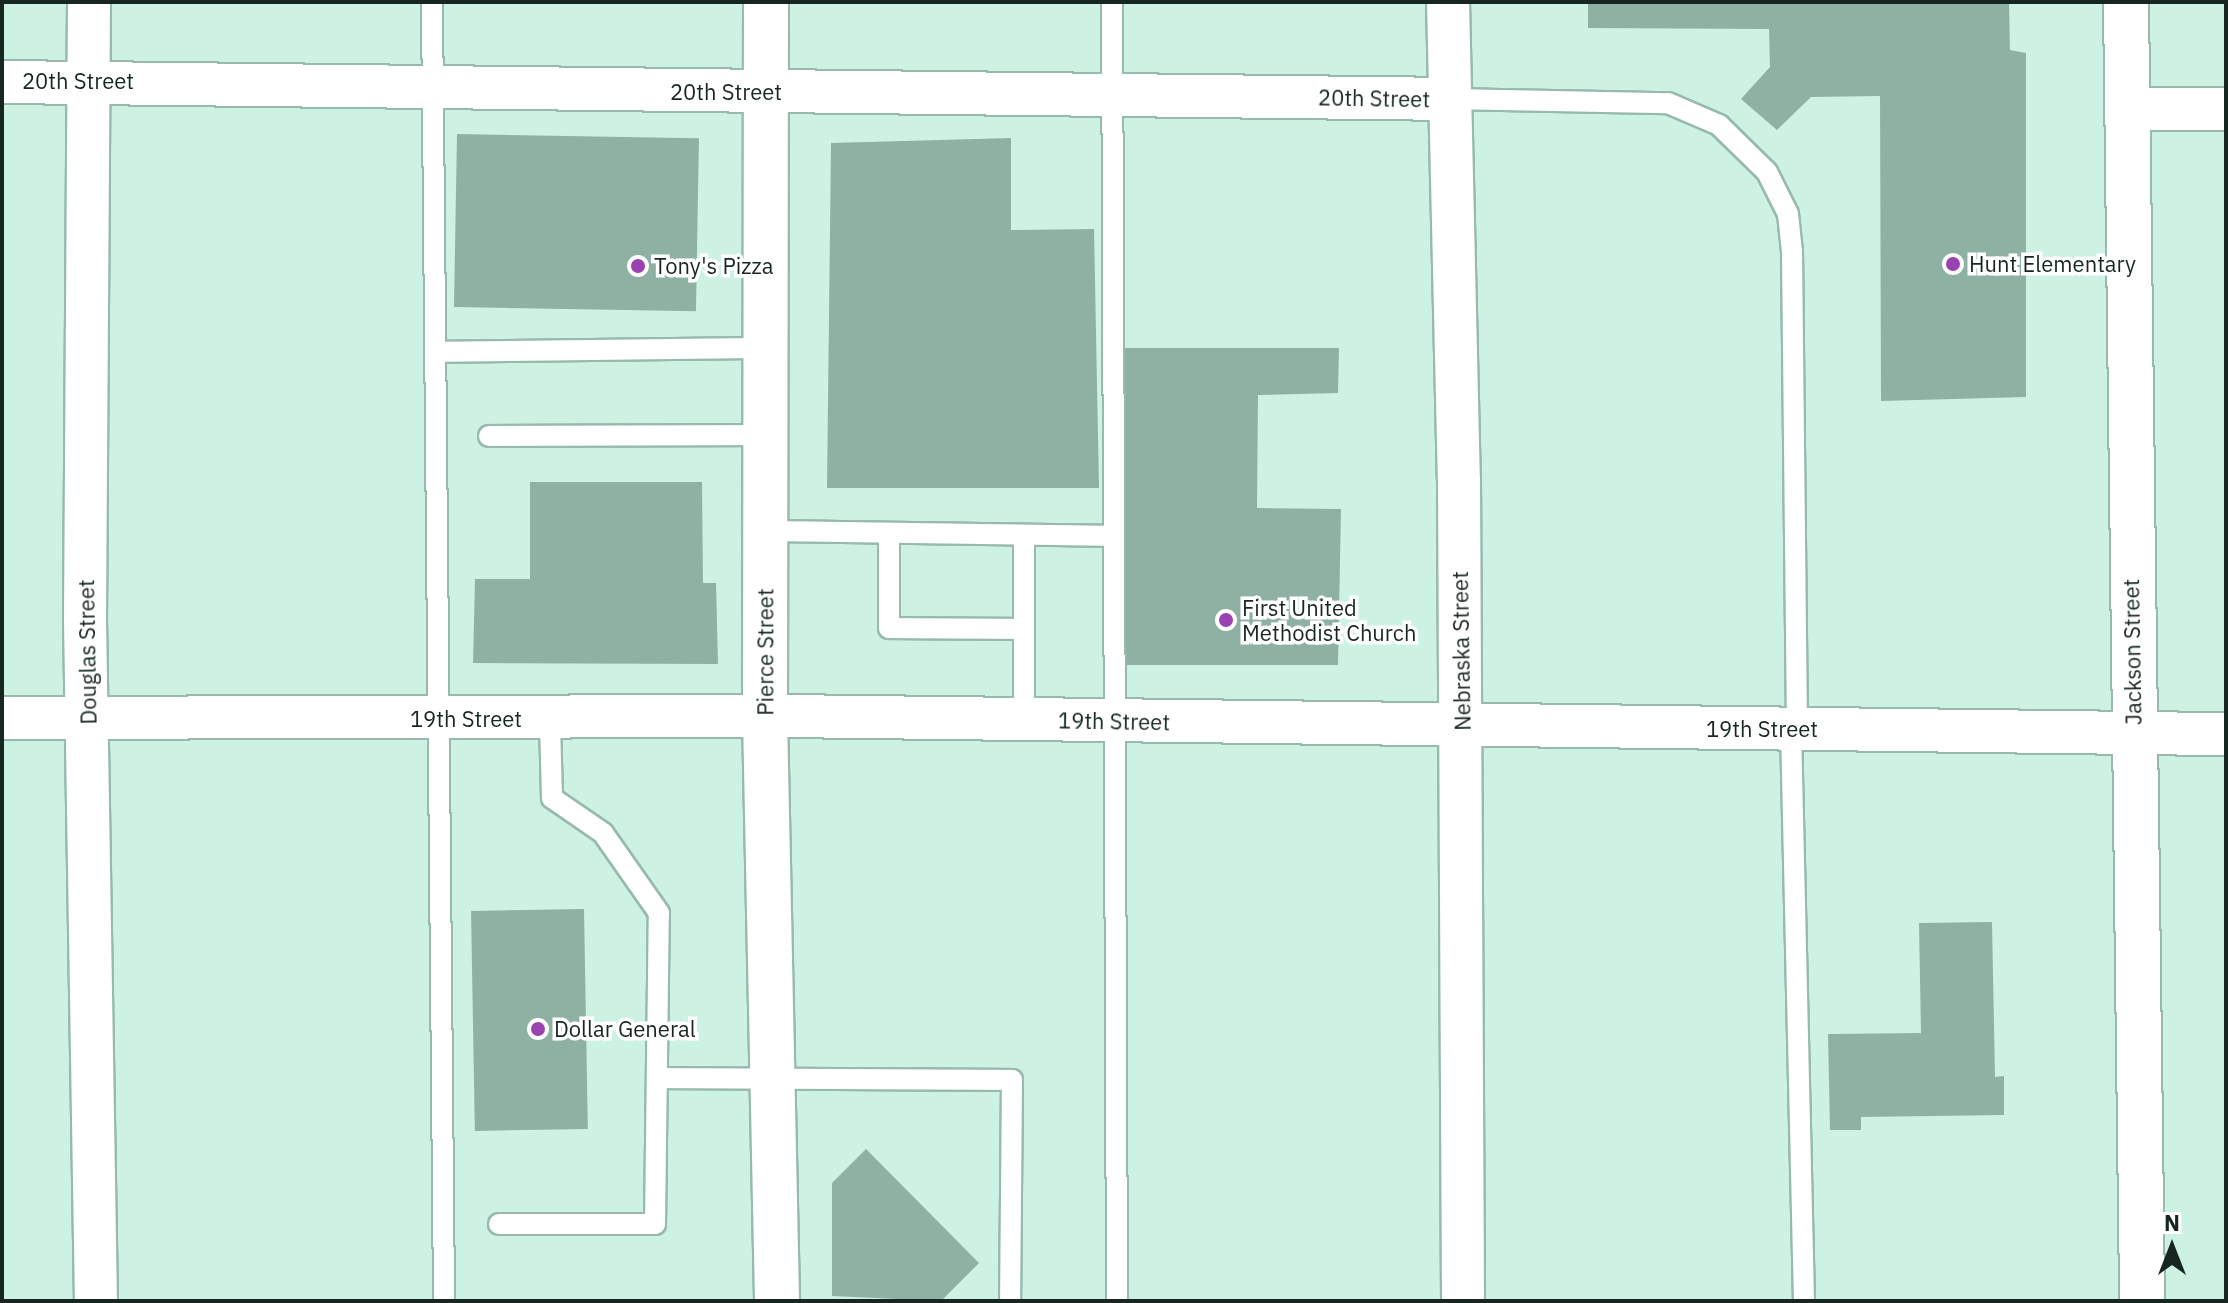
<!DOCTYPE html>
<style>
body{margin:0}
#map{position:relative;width:2228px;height:1303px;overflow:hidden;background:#cdf2e4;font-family:"IBM Plex Sans",sans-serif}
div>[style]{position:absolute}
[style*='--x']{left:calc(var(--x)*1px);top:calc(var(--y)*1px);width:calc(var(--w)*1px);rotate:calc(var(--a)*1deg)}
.building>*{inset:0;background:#8eb1a4;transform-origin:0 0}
.roads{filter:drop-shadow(2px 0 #97baad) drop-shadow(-2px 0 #97baad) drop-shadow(0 2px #97baad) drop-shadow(0 -2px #97baad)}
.lane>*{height:20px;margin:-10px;padding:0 10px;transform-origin:10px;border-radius:10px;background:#fff}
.street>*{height:42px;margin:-21px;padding:0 21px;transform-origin:21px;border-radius:21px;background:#fff}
.secondary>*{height:44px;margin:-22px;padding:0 22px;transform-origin:22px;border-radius:22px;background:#fff}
.dots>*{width:22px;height:22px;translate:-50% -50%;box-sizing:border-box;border:4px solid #fff;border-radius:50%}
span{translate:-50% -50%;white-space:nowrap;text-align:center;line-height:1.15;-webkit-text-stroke:7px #fff;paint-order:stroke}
.street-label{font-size:22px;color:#182621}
.poi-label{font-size:22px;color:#182621}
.left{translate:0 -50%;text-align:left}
.frame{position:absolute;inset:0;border:4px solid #182621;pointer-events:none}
.north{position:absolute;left:2132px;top:1207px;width:80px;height:80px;-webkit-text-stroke:6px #fff;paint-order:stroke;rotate:0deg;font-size:22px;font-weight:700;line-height:32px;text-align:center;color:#182621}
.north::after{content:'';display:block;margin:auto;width:28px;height:36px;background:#182621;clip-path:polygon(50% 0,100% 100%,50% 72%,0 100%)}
</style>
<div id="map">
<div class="building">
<i style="clip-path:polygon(1588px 2px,2009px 2px,2010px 50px,2026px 53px,2026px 397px,1881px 401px,1880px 96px,1811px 97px,1777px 130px,1741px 99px,1770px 67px,1769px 29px,1588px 28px)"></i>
<i style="left:457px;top:134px;width:242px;height:173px;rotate:1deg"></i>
<i style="clip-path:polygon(1011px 138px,1011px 230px,1094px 229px,1099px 488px,827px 488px,831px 143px)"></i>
<i style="clip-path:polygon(1122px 348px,1339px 348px,1338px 393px,1258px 395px,1257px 508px,1341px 509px,1338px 665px,1121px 665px)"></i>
<i style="clip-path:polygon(530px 482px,702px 482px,703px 583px,716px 583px,718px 664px,473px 663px,475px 579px,530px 579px)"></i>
<i style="left:584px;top:909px;width:220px;height:113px;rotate:89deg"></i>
<i style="clip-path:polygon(1992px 922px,1995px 1077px,2004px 1076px,2004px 1115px,1861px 1117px,1861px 1130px,1830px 1130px,1828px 1034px,1921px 1033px,1919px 923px)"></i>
<i style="clip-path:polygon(866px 1149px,979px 1263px,941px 1301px,832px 1296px,832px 1183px)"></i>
</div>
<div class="roads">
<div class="lane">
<i style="--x:432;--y:2;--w:1299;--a:89.47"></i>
<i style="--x:1112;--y:2;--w:1299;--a:89.78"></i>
<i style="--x:1450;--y:99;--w:218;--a:1.1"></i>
<i style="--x:1668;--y:103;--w:56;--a:23.3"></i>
<i style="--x:1719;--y:125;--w:67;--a:44.4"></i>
<i style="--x:1767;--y:172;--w:47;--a:63.4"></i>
<i style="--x:1788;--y:214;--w:37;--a:84"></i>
<i style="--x:1792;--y:251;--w:478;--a:89.4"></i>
<i style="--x:436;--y:352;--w:329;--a:-0.7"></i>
<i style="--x:489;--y:436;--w:276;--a:-0.2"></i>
<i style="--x:765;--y:531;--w:347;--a:0.8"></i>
<i style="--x:889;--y:535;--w:93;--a:90"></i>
<i style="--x:889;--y:628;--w:134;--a:0.4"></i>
<i style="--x:1024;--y:720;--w:184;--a:-90"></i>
<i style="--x:1791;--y:729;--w:572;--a:88.7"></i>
<i style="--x:659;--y:1078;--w:353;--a:0.3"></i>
<i style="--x:1012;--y:1080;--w:221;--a:90.5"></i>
<i style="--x:499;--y:1224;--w:156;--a:0"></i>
<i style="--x:655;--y:1224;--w:311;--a:-89.3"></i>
<i style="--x:659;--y:913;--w:98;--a:-125"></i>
<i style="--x:603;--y:833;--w:62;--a:-145.5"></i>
<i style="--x:552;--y:798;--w:79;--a:-91.5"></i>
</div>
<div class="street">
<i style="--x:89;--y:2;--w:617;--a:90.37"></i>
<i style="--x:85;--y:619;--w:682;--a:89.08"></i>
<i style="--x:1448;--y:2;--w:478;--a:88.7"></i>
<i style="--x:1459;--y:480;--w:821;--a:89.72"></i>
<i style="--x:2;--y:82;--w:1448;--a:0.67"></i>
<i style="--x:2127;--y:109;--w:99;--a:0"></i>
<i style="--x:2;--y:718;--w:782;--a:-0.15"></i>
<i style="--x:784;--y:716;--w:1442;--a:0.72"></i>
</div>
<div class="secondary">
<i style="--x:766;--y:2;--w:715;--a:90.08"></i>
<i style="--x:765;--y:717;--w:584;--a:88.82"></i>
<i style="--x:2126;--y:2;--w:1299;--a:89.29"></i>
</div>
</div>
<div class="dots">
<i style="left:1953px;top:264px;background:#9a43b0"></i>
<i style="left:638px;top:266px;background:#9a43b0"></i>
<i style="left:1226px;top:620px;background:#9a43b0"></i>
<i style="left:538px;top:1029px;background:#9a43b0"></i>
</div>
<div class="street-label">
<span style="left:78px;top:81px">20th Street</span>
<span style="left:726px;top:92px">20th Street</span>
<span style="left:1374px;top:98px;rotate:1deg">20th Street</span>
<span style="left:1461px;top:651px;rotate:-91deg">Nebraska Street</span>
<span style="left:87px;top:652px;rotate:-91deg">Douglas Street</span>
<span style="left:765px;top:652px;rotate:-90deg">Pierce Street</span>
<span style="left:2132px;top:652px;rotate:-91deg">Jackson Street</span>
<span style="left:466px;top:719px">19th Street</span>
<span style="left:1114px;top:721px;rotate:1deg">19th Street</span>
<span style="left:1762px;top:729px">19th Street</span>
</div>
<div class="poi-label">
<span class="left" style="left:1969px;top:264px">Hunt Elementary</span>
<span class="left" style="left:654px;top:266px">Tony's Pizza</span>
<span class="left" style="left:1242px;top:620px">First United<br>Methodist Church</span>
<span class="left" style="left:554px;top:1029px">Dollar General</span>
</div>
<div class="frame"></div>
<div class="north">N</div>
</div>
